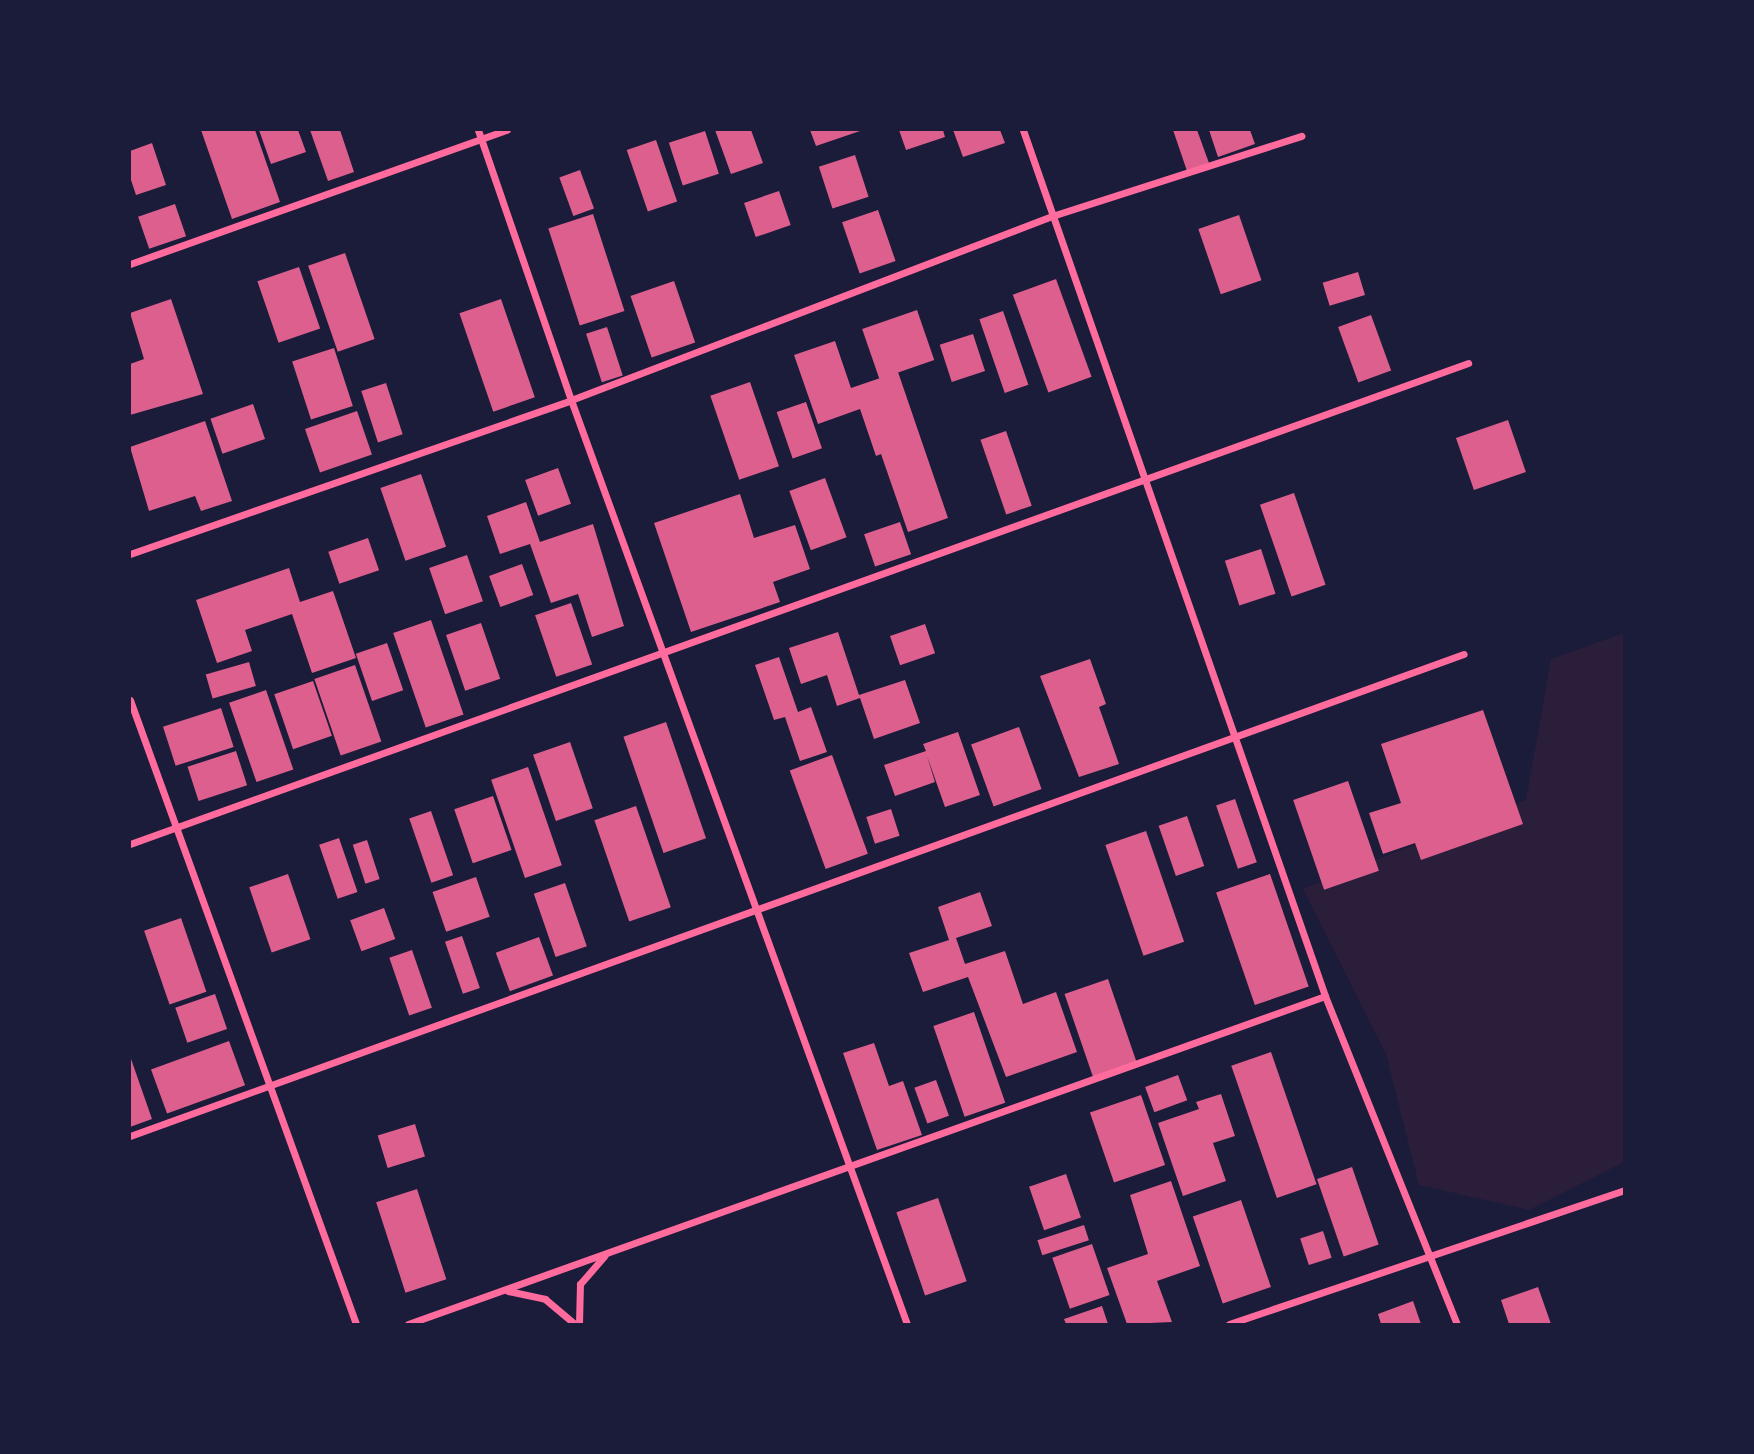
<!DOCTYPE html>
<style>
body{margin:0}
#map{position:relative;width:1754px;height:1454px;overflow:hidden;background:#1b1b3a;font-family:"PT Sans Narrow",sans-serif}
div>[style]{position:absolute}
[style*='--x']{left:calc(var(--x)*1px);top:calc(var(--y)*1px);width:calc(var(--w)*1px);rotate:calc(var(--a)*1deg)}
.green>*{inset:0;background:#2a1e3b}
.building>*{inset:0;background:#dd5f8e;transform-origin:0 0}
.minor>*{height:7px;margin:-3.5px;padding:0 3.5px;transform-origin:3.5px;border-radius:3.5px;background:#ff6b9d}
span{translate:-50% -50%;white-space:nowrap;text-align:center;line-height:1.15;-webkit-text-stroke:6px #1b1b3a;paint-order:stroke}
.frame{position:absolute;inset:0;border:131px solid #1b1b3a;pointer-events:none}
</style>
<div id="map">
<div class="green">
<i style="clip-path:polygon(1624px 633px,1624px 1162px,1529px 1210px,1419px 1185px,1386px 1054px,1303px 889px,1526px 800px,1551px 659px)"></i>
</div>
<div class="building">
<i style="clip-path:polygon(201px 130px,255px 130px,280px 202px,232px 219px)"></i>
<i style="clip-path:polygon(259px 130px,298px 130px,306px 152px,271px 164px)"></i>
<i style="clip-path:polygon(310px 130px,340px 130px,354px 172px,328px 181px)"></i>
<i style="clip-path:polygon(715px 130px,751px 130px,763px 163px,731px 174px)"></i>
<i style="clip-path:polygon(810px 130px,863px 130px,816px 146px)"></i>
<i style="clip-path:polygon(899px 130px,943px 130px,945px 137px,906px 150px)"></i>
<i style="clip-path:polygon(953px 130px,1000px 130px,1005px 143px,963px 157px)"></i>
<i style="clip-path:polygon(1173px 130px,1197px 130px,1209px 163px,1187px 171px)"></i>
<i style="clip-path:polygon(1209px 130px,1250px 130px,1255px 144px,1218px 157px)"></i>
<i style="left:705px;top:131px;width:45px;height:38px;rotate:72deg"></i>
<i style="left:656px;top:140px;width:65px;height:31px;rotate:71deg"></i>
<i style="clip-path:polygon(152px 143px,166px 185px,136px 195px,130px 177px,130px 151px)"></i>
<i style="left:855px;top:155px;width:44px;height:38px;rotate:72deg"></i>
<i style="left:580px;top:170px;width:41px;height:22px;rotate:70deg"></i>
<i style="left:779px;top:191px;width:36px;height:37px;rotate:71deg"></i>
<i style="left:175px;top:204px;width:34px;height:39px;rotate:71deg"></i>
<i style="left:878px;top:210px;width:54px;height:38px;rotate:71deg"></i>
<i style="left:593px;top:214px;width:102px;height:47px;rotate:72deg"></i>
<i style="left:1239px;top:215px;width:69px;height:43px;rotate:71deg"></i>
<i style="left:345px;top:253px;width:91px;height:39px;rotate:71deg"></i>
<i style="left:299px;top:267px;width:65px;height:44px;rotate:71deg"></i>
<i style="left:1358px;top:272px;width:24px;height:37px;rotate:73deg"></i>
<i style="left:1056px;top:279px;width:104px;height:46px;rotate:70deg"></i>
<i style="left:674px;top:281px;width:65px;height:46px;rotate:71deg"></i>
<i style="clip-path:polygon(171px 299px,203px 394px,130px 415px,130px 364px,144px 359px,130px 313px)"></i>
<i style="left:501px;top:299px;width:104px;height:44px;rotate:71deg"></i>
<i style="left:917px;top:310px;width:53px;height:58px;rotate:71deg"></i>
<i style="left:1003px;top:311px;width:78px;height:25px;rotate:71deg"></i>
<i style="left:1371px;top:315px;width:59px;height:35px;rotate:70deg"></i>
<i style="left:607px;top:327px;width:51px;height:22px;rotate:72deg"></i>
<i style="left:973px;top:334px;width:39px;height:35px;rotate:72deg"></i>
<i style="clip-path:polygon(835px 341px,851px 388px,898px 372px,948px 518px,908px 532px,881px 454px,876px 456px,860px 409px,818px 424px,794px 355px)"></i>
<i style="left:334px;top:348px;width:61px;height:44px;rotate:72deg"></i>
<i style="left:750px;top:382px;width:89px;height:42px;rotate:71deg"></i>
<i style="left:386px;top:383px;width:54px;height:26px;rotate:72deg"></i>
<i style="left:806px;top:402px;width:49px;height:31px;rotate:71deg"></i>
<i style="left:253px;top:404px;width:37px;height:45px;rotate:71deg"></i>
<i style="left:357px;top:411px;width:46px;height:55px;rotate:71deg"></i>
<i style="left:1508px;top:420px;width:55px;height:55px;rotate:71deg"></i>
<i style="clip-path:polygon(205px 421px,232px 501px,201px 511px,195px 496px,149px 511px,130px 447px)"></i>
<i style="left:1006px;top:431px;width:79px;height:27px;rotate:71deg"></i>
<i style="left:558px;top:468px;width:38px;height:35px;rotate:70deg"></i>
<i style="left:421px;top:474px;width:77px;height:43px;rotate:71deg"></i>
<i style="left:825px;top:478px;width:63px;height:38px;rotate:70deg"></i>
<i style="left:1294px;top:493px;width:97px;height:36px;rotate:71deg"></i>
<i style="clip-path:polygon(740px 494px,754px 538px,795px 525px,810px 569px,773px 582px,780px 602px,691px 632px,654px 523px)"></i>
<i style="clip-path:polygon(526px 502px,540px 542px,593px 524px,624px 626px,592px 637px,578px 594px,551px 603px,530px 544px,500px 554px,487px 516px)"></i>
<i style="left:900px;top:522px;width:34px;height:38px;rotate:71deg"></i>
<i style="left:368px;top:538px;width:34px;height:42px;rotate:71deg"></i>
<i style="left:1261px;top:549px;width:47px;height:38px;rotate:72deg"></i>
<i style="left:467px;top:555px;width:49px;height:40px;rotate:71deg"></i>
<i style="left:522px;top:564px;width:33px;height:35px;rotate:70deg"></i>
<i style="clip-path:polygon(289px 568px,300px 602px,333px 591px,356px 658px,312px 673px,292px 614px,245px 630px,252px 651px,217px 663px,196px 600px)"></i>
<i style="left:571px;top:603px;width:65px;height:38px;rotate:71deg"></i>
<i style="left:431px;top:620px;width:100px;height:40px;rotate:71deg"></i>
<i style="left:481px;top:623px;width:59px;height:37px;rotate:71deg"></i>
<i style="left:925px;top:624px;width:31px;height:37px;rotate:71deg"></i>
<i style="clip-path:polygon(838px 632px,859px 695px,905px 680px,920px 723px,874px 739px,860px 698px,837px 706px,827px 675px,801px 684px,789px 648px)"></i>
<i style="left:387px;top:643px;width:50px;height:33px;rotate:71deg"></i>
<i style="clip-path:polygon(779px 657px,798px 712px,811px 707px,827px 752px,800px 761px,785px 717px,774px 720px,755px 665px)"></i>
<i style="clip-path:polygon(1090px 659px,1106px 704px,1099px 707px,1119px 764px,1079px 777px,1040px 676px)"></i>
<i style="left:249px;top:662px;width:25px;height:45px;rotate:74deg"></i>
<i style="left:355px;top:665px;width:81px;height:43px;rotate:71deg"></i>
<i style="left:313px;top:681px;width:58px;height:41px;rotate:71deg"></i>
<i style="left:266px;top:690px;width:84px;height:39px;rotate:71deg"></i>
<i style="left:221px;top:708px;width:41px;height:61px;rotate:72deg"></i>
<i style="clip-path:polygon(1483px 710px,1523px 824px,1421px 860px,1415px 843px,1383px 854px,1369px 813px,1401px 803px,1381px 744px)"></i>
<i style="left:666px;top:722px;width:123px;height:45px;rotate:71deg"></i>
<i style="left:1019px;top:727px;width:66px;height:51px;rotate:70deg"></i>
<i style="clip-path:polygon(958px 732px,980px 795px,945px 807px,927px 756px,935px 782px,895px 796px,884px 765px,926px 751px,923px 744px)"></i>
<i style="left:570px;top:742px;width:70px;height:39px;rotate:71deg"></i>
<i style="left:236px;top:751px;width:36px;height:51px;rotate:72deg"></i>
<i style="left:832px;top:755px;width:105px;height:45px;rotate:70deg"></i>
<i style="left:528px;top:767px;width:104px;height:39px;rotate:71deg"></i>
<i style="left:1348px;top:781px;width:95px;height:58px;rotate:71deg"></i>
<i style="left:493px;top:796px;width:57px;height:41px;rotate:71deg"></i>
<i style="left:1235px;top:799px;width:67px;height:20px;rotate:71deg"></i>
<i style="left:636px;top:806px;width:107px;height:44px;rotate:71deg"></i>
<i style="left:891px;top:809px;width:28px;height:26px;rotate:72deg"></i>
<i style="left:431px;top:811px;width:68px;height:23px;rotate:71deg"></i>
<i style="left:1187px;top:816px;width:53px;height:30px;rotate:71deg"></i>
<i style="left:1146px;top:831px;width:117px;height:43px;rotate:71deg"></i>
<i style="left:339px;top:838px;width:57px;height:21px;rotate:71deg"></i>
<i style="left:367px;top:840px;width:41px;height:15px;rotate:72deg"></i>
<i style="left:288px;top:874px;width:69px;height:41px;rotate:71deg"></i>
<i style="left:1270px;top:874px;width:119px;height:57px;rotate:71deg"></i>
<i style="left:476px;top:877px;width:42px;height:46px;rotate:71deg"></i>
<i style="left:565px;top:883px;width:67px;height:33px;rotate:71deg"></i>
<i style="clip-path:polygon(980px 892px,992px 926px,956px 938px,965px 964px,1005px 951px,1023px 1004px,1056px 992px,1077px 1052px,1006px 1077px,968px 977px,923px 992px,909px 953px,949px 940px,938px 907px)"></i>
<i style="left:384px;top:908px;width:33px;height:36px;rotate:70deg"></i>
<i style="left:181px;top:918px;width:78px;height:39px;rotate:71deg"></i>
<i style="left:462px;top:936px;width:55px;height:18px;rotate:71deg"></i>
<i style="left:539px;top:937px;width:41px;height:46px;rotate:70deg"></i>
<i style="left:412px;top:950px;width:61px;height:24px;rotate:71deg"></i>
<i style="left:1108px;top:979px;width:89px;height:46px;rotate:71deg"></i>
<i style="left:215px;top:994px;width:37px;height:42px;rotate:71deg"></i>
<i style="left:974px;top:1012px;width:96px;height:43px;rotate:71deg"></i>
<i style="left:229px;top:1041px;width:47px;height:83px;rotate:70deg"></i>
<i style="clip-path:polygon(874px 1043px,889px 1086px,903px 1081px,922px 1135px,877px 1150px,843px 1053px)"></i>
<i style="left:1271px;top:1052px;width:140px;height:42px;rotate:71deg"></i>
<i style="clip-path:polygon(130px 1056px,152px 1119px,130px 1127px)"></i>
<i style="left:1178px;top:1075px;width:27px;height:35px;rotate:70deg"></i>
<i style="left:936px;top:1080px;width:38px;height:23px;rotate:70deg"></i>
<i style="clip-path:polygon(1221px 1094px,1235px 1136px,1213px 1143px,1226px 1181px,1183px 1196px,1158px 1123px,1199px 1109px,1196px 1102px)"></i>
<i style="left:1141px;top:1095px;width:74px;height:54px;rotate:71deg"></i>
<i style="left:415px;top:1124px;width:34px;height:39px;rotate:73deg"></i>
<i style="left:1352px;top:1167px;width:82px;height:37px;rotate:71deg"></i>
<i style="left:1066px;top:1174px;width:46px;height:39px;rotate:71deg"></i>
<i style="clip-path:polygon(1171px 1181px,1200px 1266px,1157px 1281px,1172px 1322px,1127px 1324px,1107px 1268px,1148px 1254px,1130px 1195px)"></i>
<i style="left:417px;top:1189px;width:95px;height:43px;rotate:72deg"></i>
<i style="left:938px;top:1198px;width:88px;height:44px;rotate:71deg"></i>
<i style="left:1241px;top:1200px;width:92px;height:51px;rotate:71deg"></i>
<i style="left:1084px;top:1225px;width:16px;height:49px;rotate:72deg"></i>
<i style="left:1323px;top:1231px;width:28px;height:24px;rotate:72deg"></i>
<i style="left:1092px;top:1244px;width:54px;height:42px;rotate:71deg"></i>
<i style="clip-path:polygon(1538px 1287px,1551px 1324px,1509px 1324px,1501px 1300px)"></i>
<i style="clip-path:polygon(1413px 1301px,1421px 1324px,1381px 1324px,1378px 1314px)"></i>
<i style="clip-path:polygon(1102px 1306px,1108px 1324px,1066px 1324px,1064px 1319px)"></i>
</div>
<div class="minor">
<i style="--x:478;--y:130;--w:286;--a:71"></i>
<i style="--x:571;--y:400;--w:983;--a:70.02"></i>
<i style="--x:1023;--y:130;--w:917;--a:70.77"></i>
<i style="--x:1325;--y:996;--w:354;--a:68.1"></i>
<i style="--x:130;--y:264;--w:400;--a:-19.6"></i>
<i style="--x:130;--y:554;--w:467;--a:-19.2"></i>
<i style="--x:571;--y:400;--w:515;--a:-20.93"></i>
<i style="--x:1052;--y:216;--w:262;--a:-17.8"></i>
<i style="--x:130;--y:700;--w:664;--a:70.09"></i>
<i style="--x:130;--y:844;--w:1422;--a:-19.77"></i>
<i style="--x:130;--y:1136;--w:1418;--a:-19.87"></i>
<i style="--x:508;--y:1291;--w:38;--a:12"></i>
<i style="--x:545;--y:1299;--w:39;--a:40"></i>
<i style="--x:408;--y:1324;--w:974;--a:-19.68"></i>
<i style="--x:579;--y:1324;--w:40;--a:-88.6"></i>
<i style="--x:580;--y:1284;--w:37;--a:-49"></i>
<i style="--x:1229;--y:1324;--w:417;--a:-18.7"></i>
</div>
<div class="frame"></div>
</div>
